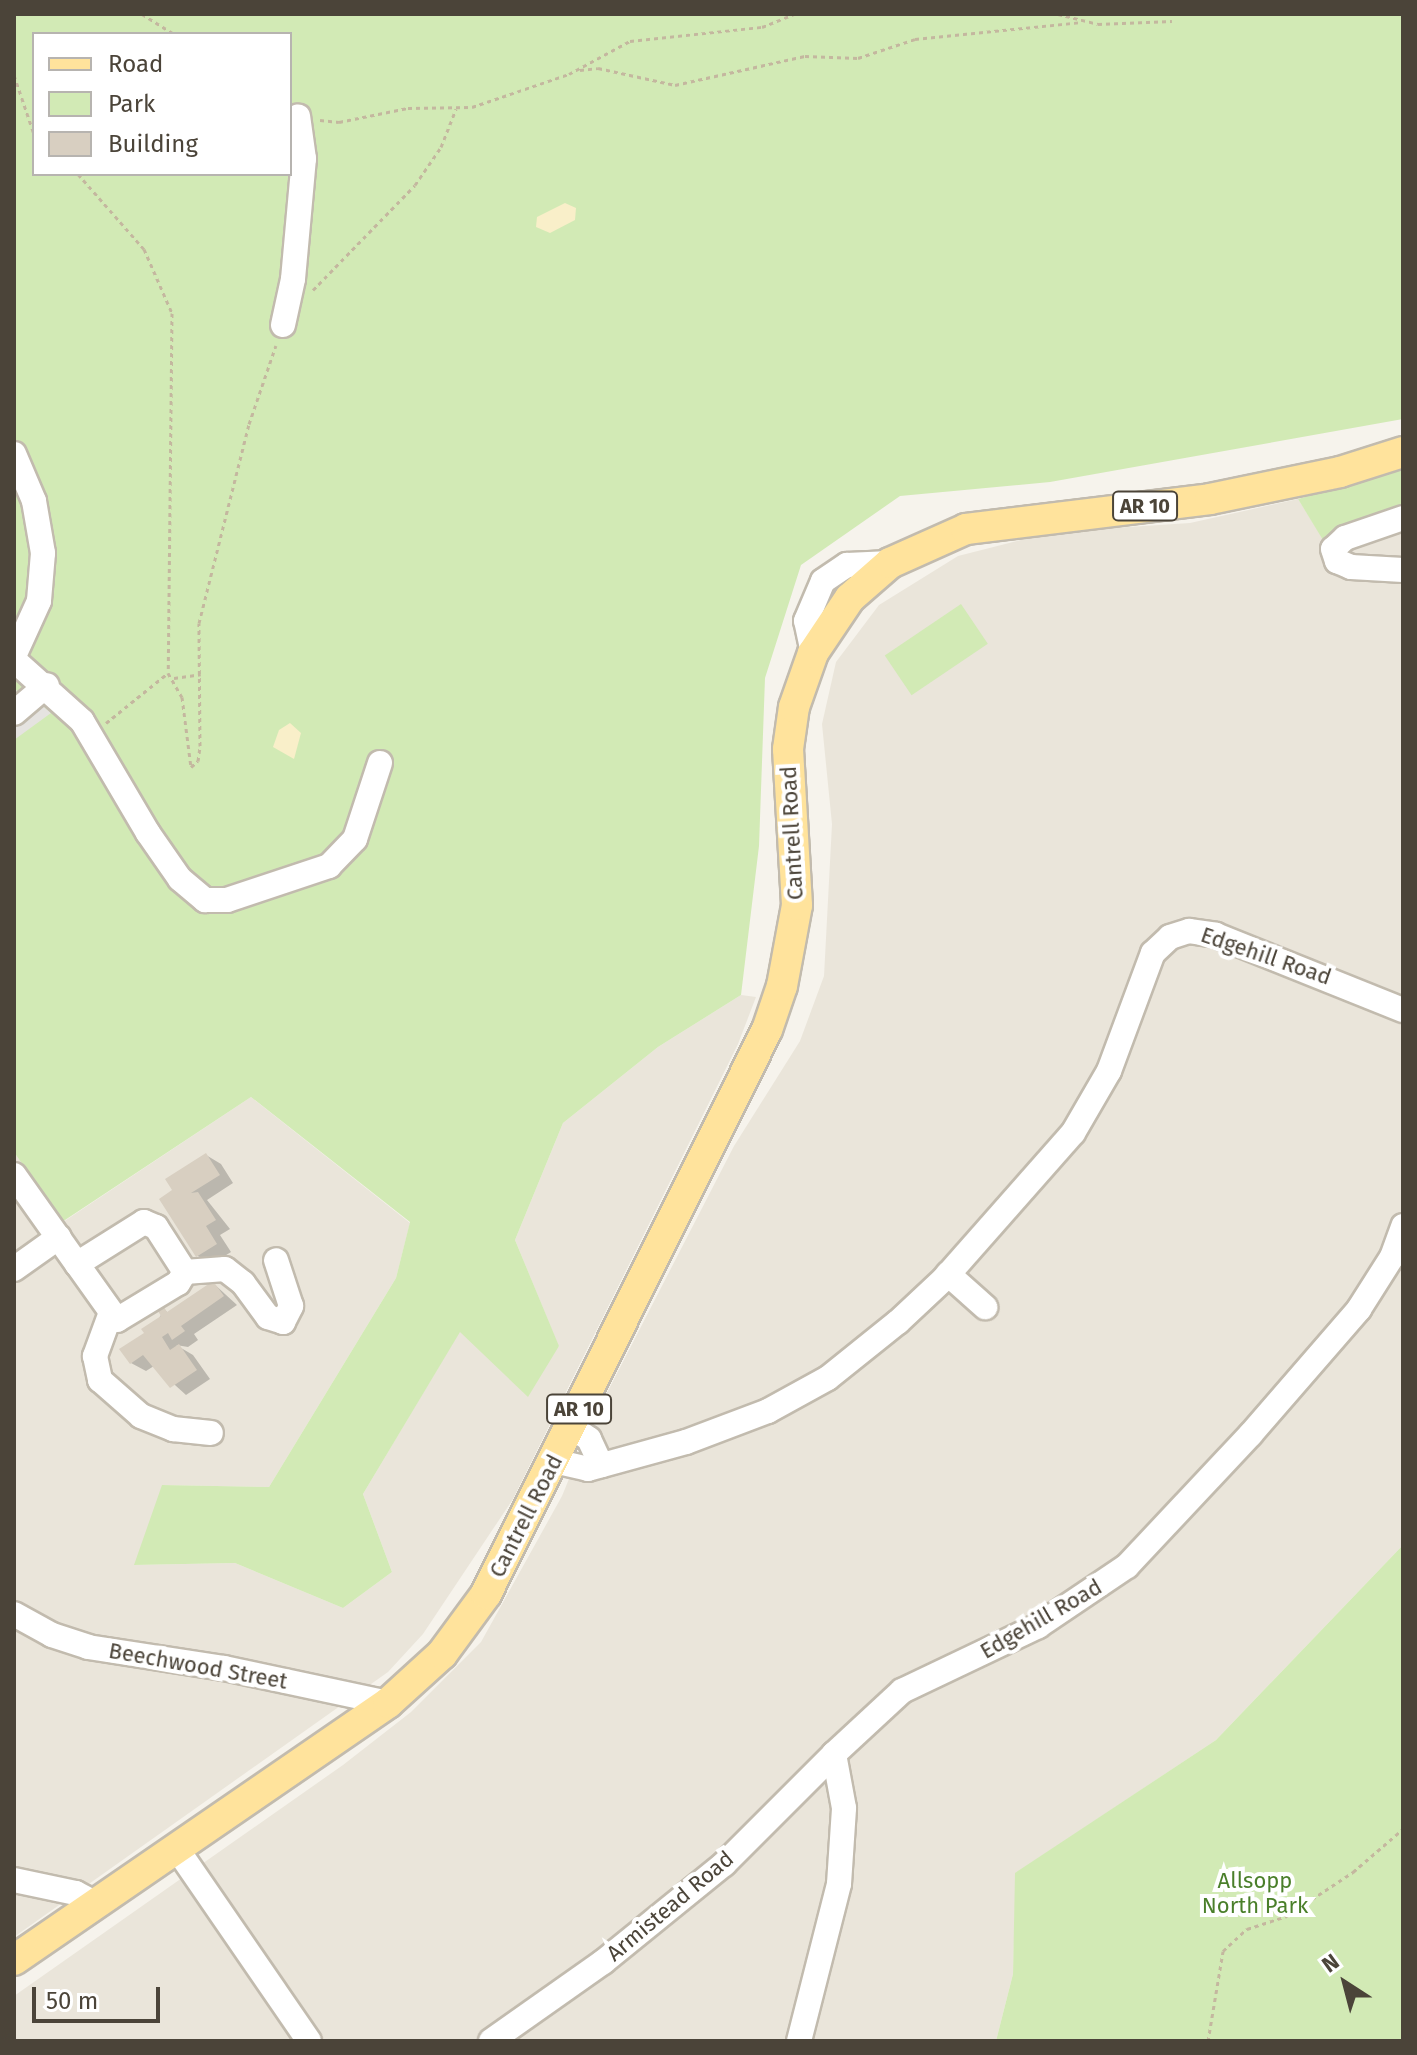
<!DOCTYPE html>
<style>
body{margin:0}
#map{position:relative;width:1417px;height:2055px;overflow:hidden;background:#f6f3ec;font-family:"Fira Sans",sans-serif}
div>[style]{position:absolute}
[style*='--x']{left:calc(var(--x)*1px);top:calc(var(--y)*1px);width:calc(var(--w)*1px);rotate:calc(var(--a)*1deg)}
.residential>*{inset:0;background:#eae5da}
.green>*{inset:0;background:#d2eab5;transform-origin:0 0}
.sand>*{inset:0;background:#f9efc9}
.parking>*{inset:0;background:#e5e3e0}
.shadow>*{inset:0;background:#0003}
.building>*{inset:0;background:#d8cfc1}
.path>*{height:3px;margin-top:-1.5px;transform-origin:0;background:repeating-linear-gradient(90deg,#c4b79f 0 4px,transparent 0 8px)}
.roads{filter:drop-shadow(2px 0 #c2bbae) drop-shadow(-2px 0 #c2bbae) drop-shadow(0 2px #c2bbae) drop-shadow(0 -2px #c2bbae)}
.minor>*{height:24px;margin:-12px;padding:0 12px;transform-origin:12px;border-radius:12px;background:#fff}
.major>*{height:30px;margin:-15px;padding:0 15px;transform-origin:15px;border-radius:15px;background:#ffe39c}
span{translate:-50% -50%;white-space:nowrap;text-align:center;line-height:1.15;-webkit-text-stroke:8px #fff;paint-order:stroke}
.shield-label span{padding:2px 6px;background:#fff;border:2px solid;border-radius:6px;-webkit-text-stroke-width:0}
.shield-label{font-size:20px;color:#4b4439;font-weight:700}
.street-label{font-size:22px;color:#4b4439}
.park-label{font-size:22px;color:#4a7f2a}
.frame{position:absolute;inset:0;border:16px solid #4b4439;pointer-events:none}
.legend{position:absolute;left:32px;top:32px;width:260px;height:144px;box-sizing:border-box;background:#fff;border:2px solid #b7b4b0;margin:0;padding:10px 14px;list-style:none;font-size:24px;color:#4b4439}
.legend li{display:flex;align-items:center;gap:16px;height:40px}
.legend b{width:40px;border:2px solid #b7b4b0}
.north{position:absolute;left:1305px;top:1943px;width:80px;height:80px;-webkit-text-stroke:6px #fff;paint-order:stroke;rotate:324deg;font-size:22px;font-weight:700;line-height:32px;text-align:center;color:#4b4439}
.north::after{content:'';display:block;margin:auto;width:28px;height:36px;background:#4b4439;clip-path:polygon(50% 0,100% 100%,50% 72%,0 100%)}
.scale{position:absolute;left:32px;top:1987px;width:128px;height:36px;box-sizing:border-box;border:4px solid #4b4439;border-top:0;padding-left:10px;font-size:24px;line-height:28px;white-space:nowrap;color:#4b4439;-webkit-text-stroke:6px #fff;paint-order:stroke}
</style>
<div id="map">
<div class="residential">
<i style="clip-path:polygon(1298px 499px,1324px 540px,1403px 503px,1403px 1545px,1216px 1740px,1016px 1873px,1013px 1974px,996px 2041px,14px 2041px,14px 1996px,343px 1765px,411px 1712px,481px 1642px,562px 1496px,594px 1418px,734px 1146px,800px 1041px,824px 976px,832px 824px,822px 724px,836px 662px,879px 605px,958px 556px,1052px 532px,1190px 523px)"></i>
<i style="clip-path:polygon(741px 995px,756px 997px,738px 1044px,513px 1499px,423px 1634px,388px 1672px,14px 1937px,14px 1152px,63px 1222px,251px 1097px,410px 1223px,396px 1278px,269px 1487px,163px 1485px,135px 1565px,235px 1563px,343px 1608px,392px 1572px,363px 1494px,460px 1331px,559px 1347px,515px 1240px,563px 1123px,658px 1047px)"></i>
</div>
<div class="green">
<i style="clip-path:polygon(evenodd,14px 14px,1403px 14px,1403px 419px,1050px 482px,900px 496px,801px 565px,765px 678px,759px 846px,741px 995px,658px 1047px,563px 1123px,515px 1240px,559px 1346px,528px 1397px,460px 1332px,363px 1494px,392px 1572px,343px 1608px,235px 1563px,134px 1565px,162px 1485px,269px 1487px,396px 1278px,410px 1222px,251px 1097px,62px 1222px,14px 1152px,14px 14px,34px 34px,290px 34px,290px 174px,34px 174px,34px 34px)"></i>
<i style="clip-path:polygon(1403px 469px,1403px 503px,1323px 540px,1298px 499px)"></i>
<i style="left:961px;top:604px;width:48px;height:92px;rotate:56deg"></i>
<i style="clip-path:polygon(1403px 1545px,1403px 2041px,996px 2041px,1013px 1974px,1015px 1873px,1216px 1740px)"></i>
</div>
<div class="sand">
<i style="clip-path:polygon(565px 203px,576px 208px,575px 220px,550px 233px,536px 227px,537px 217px)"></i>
<i style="clip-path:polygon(290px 723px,301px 733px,294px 759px,273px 747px,279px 730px)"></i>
</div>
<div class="parking">
<i style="clip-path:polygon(14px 688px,21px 694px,25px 691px,51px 713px,14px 740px)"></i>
</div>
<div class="shadow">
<i style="clip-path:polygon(206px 1155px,221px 1164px,233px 1183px,207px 1200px,230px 1229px,220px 1235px,231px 1252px,212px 1264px,198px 1256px,175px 1191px)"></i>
<i style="clip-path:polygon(213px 1283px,237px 1305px,194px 1334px,198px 1340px,188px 1347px,176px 1345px,193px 1355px,210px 1379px,186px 1395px,154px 1366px,146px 1371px,131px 1363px,164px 1310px,169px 1313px)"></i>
</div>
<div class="building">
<i style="clip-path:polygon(206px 1153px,220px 1175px,191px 1193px,198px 1192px,216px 1220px,206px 1226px,217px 1244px,196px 1257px,159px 1199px,172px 1190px,165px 1179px)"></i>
<i style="clip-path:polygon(213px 1281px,224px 1296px,181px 1326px,185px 1331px,172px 1340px,168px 1333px,162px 1337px,170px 1350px,179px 1344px,197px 1370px,170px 1388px,143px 1355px,130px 1364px,119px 1349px,144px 1333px,141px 1329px,161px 1316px,158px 1311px,164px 1307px,167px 1312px)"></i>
</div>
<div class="path">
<i style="--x:142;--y:14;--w:38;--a:32"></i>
<i style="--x:1058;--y:14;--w:41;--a:14"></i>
<i style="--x:1098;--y:24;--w:74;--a:-2.3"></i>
<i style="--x:580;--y:70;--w:18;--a:-6"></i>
<i style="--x:598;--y:68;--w:79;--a:12.4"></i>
<i style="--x:675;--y:85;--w:133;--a:-12.6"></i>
<i style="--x:805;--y:56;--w:53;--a:2.2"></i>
<i style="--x:858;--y:58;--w:60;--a:-18.4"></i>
<i style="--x:915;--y:39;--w:167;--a:-5.8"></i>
<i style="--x:14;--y:75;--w:62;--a:71.3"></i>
<i style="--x:320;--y:120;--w:19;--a:6"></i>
<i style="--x:339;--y:122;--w:70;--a:-11.5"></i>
<i style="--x:408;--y:108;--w:64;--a:-0.9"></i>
<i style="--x:472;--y:107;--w:102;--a:-18.8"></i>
<i style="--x:569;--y:74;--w:69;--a:-28.4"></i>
<i style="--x:630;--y:41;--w:133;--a:-6.1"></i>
<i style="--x:762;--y:27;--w:35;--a:-22"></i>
<i style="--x:78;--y:174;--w:100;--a:48.7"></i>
<i style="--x:144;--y:249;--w:70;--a:66.4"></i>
<i style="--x:172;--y:313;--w:360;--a:90.6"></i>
<i style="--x:168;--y:673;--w:28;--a:60"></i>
<i style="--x:182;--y:697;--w:71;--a:82.7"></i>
<i style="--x:191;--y:767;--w:9;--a:-41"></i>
<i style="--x:198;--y:761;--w:15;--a:-82"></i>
<i style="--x:200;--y:746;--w:123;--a:-90.5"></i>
<i style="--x:199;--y:623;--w:205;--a:-75.9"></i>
<i style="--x:249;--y:424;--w:83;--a:-71.1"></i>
<i style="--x:313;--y:290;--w:146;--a:-45.8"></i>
<i style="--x:415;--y:185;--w:46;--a:-55.6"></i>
<i style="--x:441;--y:147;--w:41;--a:-68.5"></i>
<i style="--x:174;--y:678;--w:27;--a:-8"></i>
<i style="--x:106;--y:723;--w:80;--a:-38.9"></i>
<i style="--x:1208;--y:2041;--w:91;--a:-80.5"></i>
<i style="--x:1223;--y:1951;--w:33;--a:-43"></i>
<i style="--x:1247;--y:1929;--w:40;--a:-18"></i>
<i style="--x:1285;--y:1917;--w:82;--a:-33.5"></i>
<i style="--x:1353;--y:1872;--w:66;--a:-40.7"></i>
</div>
<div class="roads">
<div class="minor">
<i style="--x:283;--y:325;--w:47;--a:-77.7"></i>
<i style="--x:293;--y:279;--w:121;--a:-84.8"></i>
<i style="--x:304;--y:159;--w:43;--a:-97.9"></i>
<i style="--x:14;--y:454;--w:51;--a:66.9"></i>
<i style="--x:34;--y:501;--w:53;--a:80.2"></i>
<i style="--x:43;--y:553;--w:48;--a:94.8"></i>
<i style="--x:39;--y:601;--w:60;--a:114.4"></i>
<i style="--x:1403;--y:518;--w:61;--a:161"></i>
<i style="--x:1345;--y:538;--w:16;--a:137"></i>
<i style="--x:1333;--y:549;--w:13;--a:72"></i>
<i style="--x:1337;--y:561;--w:15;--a:23"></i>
<i style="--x:1351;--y:567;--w:52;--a:3.3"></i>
<i style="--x:813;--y:653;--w:33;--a:-102"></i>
<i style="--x:806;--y:621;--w:43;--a:-67"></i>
<i style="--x:823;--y:581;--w:29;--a:-34"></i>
<i style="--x:847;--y:565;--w:43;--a:-2.7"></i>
<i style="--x:14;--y:660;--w:91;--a:41.9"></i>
<i style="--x:82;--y:721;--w:130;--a:59.5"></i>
<i style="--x:148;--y:833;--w:56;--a:55.2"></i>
<i style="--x:180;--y:879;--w:33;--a:40"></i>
<i style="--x:205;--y:900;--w:22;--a:0"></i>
<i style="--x:227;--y:900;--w:108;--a:-18.4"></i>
<i style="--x:329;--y:866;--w:37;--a:-46"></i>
<i style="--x:355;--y:839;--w:80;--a:-71.8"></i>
<i style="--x:14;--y:713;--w:43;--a:-40.3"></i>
<i style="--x:14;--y:1175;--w:109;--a:54.7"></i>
<i style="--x:144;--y:1222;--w:13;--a:23"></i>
<i style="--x:156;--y:1227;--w:54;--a:57.2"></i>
<i style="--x:185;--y:1272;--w:13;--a:122"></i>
<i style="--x:178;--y:1283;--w:71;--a:148.8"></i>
<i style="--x:117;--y:1320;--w:69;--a:-125.5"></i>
<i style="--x:77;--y:1264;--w:79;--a:-32.1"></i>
<i style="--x:14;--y:1269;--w:55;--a:-35.4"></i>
<i style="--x:185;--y:1272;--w:40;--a:-4.3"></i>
<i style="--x:225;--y:1269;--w:23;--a:38"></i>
<i style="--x:243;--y:1283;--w:42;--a:53.7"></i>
<i style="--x:268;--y:1317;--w:16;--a:18"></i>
<i style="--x:283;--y:1322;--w:18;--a:-63"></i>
<i style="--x:291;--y:1306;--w:48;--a:-108.1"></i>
<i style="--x:948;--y:1274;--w:50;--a:41.7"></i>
<i style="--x:110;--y:1315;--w:44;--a:110.1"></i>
<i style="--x:95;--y:1356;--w:25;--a:78"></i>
<i style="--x:100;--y:1380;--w:55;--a:41.3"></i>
<i style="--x:141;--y:1416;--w:35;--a:22"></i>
<i style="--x:173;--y:1429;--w:38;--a:6"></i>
<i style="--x:570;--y:1426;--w:23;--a:34"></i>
<i style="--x:589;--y:1439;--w:29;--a:65"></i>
<i style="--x:554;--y:1461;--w:35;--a:13"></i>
<i style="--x:588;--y:1469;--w:102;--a:-15.4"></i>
<i style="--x:686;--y:1442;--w:88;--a:-20.7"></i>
<i style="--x:768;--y:1411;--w:68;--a:-28.8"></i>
<i style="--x:828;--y:1378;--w:90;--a:-38.7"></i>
<i style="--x:898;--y:1322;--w:64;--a:-43.1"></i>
<i style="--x:945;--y:1278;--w:193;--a:-48.6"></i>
<i style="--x:1073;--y:1133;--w:72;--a:-59.9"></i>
<i style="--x:1109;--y:1071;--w:126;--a:-69.6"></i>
<i style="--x:1153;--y:953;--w:23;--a:-43"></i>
<i style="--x:1170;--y:937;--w:20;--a:-18"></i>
<i style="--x:1189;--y:931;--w:27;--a:8"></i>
<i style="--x:1216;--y:935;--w:201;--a:21.9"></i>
<i style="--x:14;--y:1614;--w:43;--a:28.9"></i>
<i style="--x:52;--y:1635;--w:38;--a:18"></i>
<i style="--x:88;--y:1647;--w:138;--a:8.8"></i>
<i style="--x:224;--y:1668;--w:168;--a:12"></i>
<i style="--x:177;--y:1849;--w:233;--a:55.5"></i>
<i style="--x:14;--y:1880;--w:63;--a:11.8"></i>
<i style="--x:76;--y:1893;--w:24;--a:28"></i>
<i style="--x:491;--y:2041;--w:137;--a:-35.2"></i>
<i style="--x:603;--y:1962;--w:156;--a:-39"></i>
<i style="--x:724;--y:1864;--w:156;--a:-45"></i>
<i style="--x:799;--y:2041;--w:162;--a:-75.7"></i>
<i style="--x:839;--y:1884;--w:76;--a:-86.2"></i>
<i style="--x:844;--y:1808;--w:55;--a:-100.5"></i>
<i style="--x:834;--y:1754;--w:93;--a:-42.8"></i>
<i style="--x:902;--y:1691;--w:151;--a:-25.5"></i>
<i style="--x:1038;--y:1626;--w:107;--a:-34"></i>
<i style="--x:1127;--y:1566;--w:180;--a:-46.8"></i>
<i style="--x:1250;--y:1435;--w:167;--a:-49.1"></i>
<i style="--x:1359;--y:1309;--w:62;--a:-57.6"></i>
<i style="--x:1392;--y:1257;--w:33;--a:-70"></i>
</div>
<div class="major">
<i style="--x:14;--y:1960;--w:454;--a:-34.5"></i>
<i style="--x:388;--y:1703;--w:73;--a:-42.2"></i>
<i style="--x:442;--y:1654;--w:74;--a:-53.7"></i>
<i style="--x:486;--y:1594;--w:630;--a:-63.52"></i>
<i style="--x:767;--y:1030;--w:46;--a:-71.2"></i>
<i style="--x:782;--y:986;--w:82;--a:-79.5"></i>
<i style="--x:797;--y:905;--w:156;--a:-93.3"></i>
<i style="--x:788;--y:749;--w:42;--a:-81.9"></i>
<i style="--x:794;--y:707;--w:57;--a:-70.6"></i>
<i style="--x:813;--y:653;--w:66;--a:-56.1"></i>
<i style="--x:850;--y:598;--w:53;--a:-41.2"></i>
<i style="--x:890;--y:563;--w:83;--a:-24.1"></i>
<i style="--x:966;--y:529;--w:246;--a:-7"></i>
<i style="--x:1210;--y:499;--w:133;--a:-11.7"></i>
<i style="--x:1340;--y:472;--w:66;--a:-17.6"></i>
</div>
</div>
<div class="shield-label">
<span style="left:1145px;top:506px">AR 10</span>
<span style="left:579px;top:1409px">AR 10</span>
</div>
<div class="street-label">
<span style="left:792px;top:833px;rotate:-93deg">Cantrell Road</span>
<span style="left:1266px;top:956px;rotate:19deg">Edgehill Road</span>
<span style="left:526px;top:1516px;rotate:-63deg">Cantrell Road</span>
<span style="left:1041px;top:1619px;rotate:-30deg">Edgehill Road</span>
<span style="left:198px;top:1666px;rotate:10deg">Beechwood Street</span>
<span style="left:670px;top:1906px;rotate:-40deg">Armistead Road</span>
</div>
<div class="park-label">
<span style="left:1255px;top:1893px">Allsopp<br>North Park</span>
</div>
<div class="frame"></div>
<ul class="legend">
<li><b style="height:10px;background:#ffe39c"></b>Road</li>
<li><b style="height:22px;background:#d2eab5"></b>Park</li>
<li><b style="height:22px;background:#d8cfc1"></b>Building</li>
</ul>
<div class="north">N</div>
<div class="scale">50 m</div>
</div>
